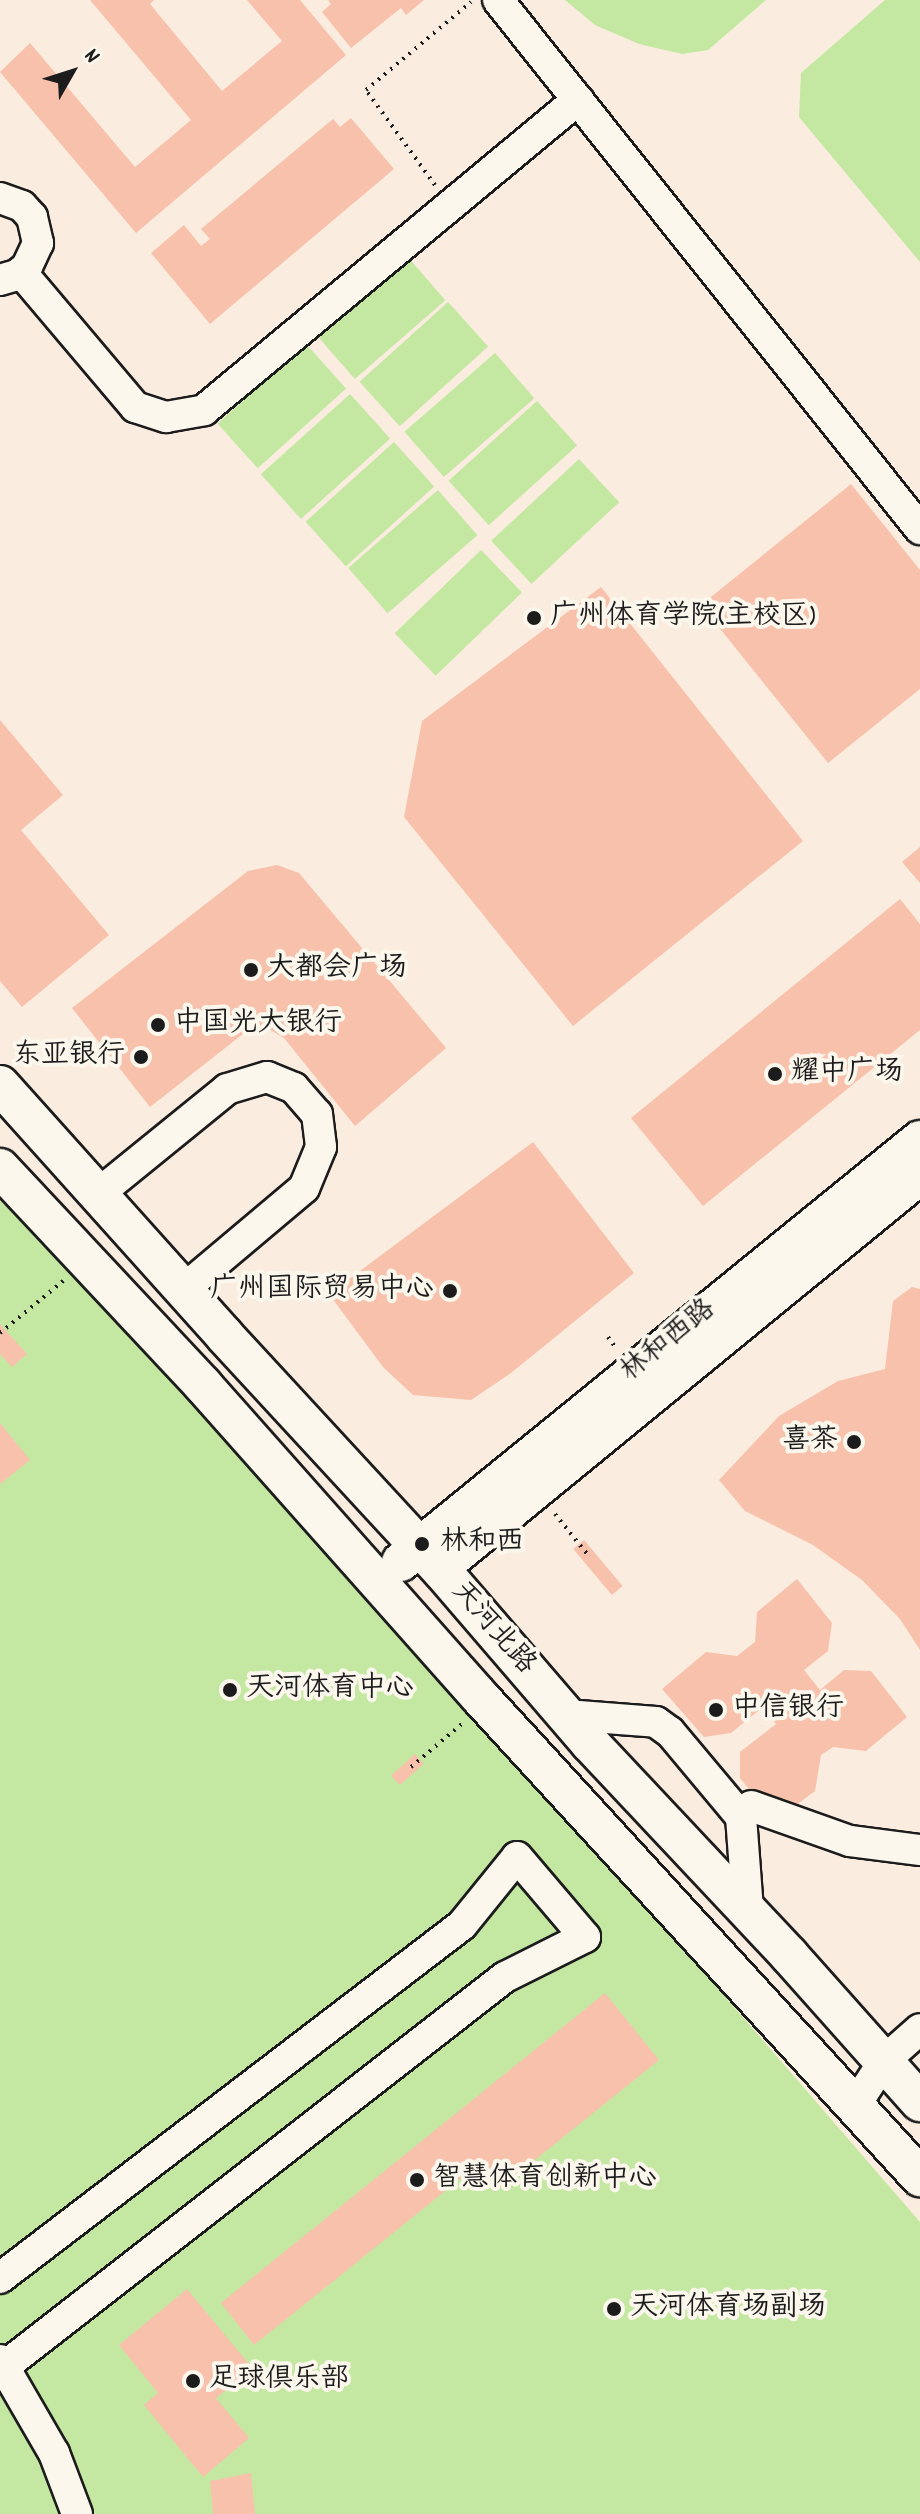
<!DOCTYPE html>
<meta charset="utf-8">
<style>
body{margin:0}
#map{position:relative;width:920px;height:2514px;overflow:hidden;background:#faecdf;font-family:Dekko,"LXGW WenKai TC",sans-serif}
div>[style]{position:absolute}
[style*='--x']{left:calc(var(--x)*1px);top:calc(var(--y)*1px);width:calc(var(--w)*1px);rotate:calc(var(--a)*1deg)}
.green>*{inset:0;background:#c4e8a2;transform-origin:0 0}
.building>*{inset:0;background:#f8c1ac;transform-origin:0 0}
.path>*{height:4px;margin-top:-2px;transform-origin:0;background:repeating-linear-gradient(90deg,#1c1c1c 0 2px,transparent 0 8px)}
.roads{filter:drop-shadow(2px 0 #1c1c1c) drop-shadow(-2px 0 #1c1c1c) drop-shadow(0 2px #1c1c1c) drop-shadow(0 -2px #1c1c1c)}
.minor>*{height:30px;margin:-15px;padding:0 15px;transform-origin:15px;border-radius:15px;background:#fbf7ec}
.major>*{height:38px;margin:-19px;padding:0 19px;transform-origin:19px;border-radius:19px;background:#fbf7ec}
.dots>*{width:22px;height:22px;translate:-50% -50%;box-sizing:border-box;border:4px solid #fbf7ec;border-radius:50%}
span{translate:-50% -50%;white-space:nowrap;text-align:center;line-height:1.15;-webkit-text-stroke:8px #fbf7ec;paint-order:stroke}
.poi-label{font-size:28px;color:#1c1c1c}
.left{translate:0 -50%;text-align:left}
.right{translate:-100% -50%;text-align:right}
.street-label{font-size:28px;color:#1c1c1c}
.north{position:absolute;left:32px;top:32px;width:80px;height:80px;-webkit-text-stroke:6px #fbf7ec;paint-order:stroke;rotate:51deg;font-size:22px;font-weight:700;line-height:32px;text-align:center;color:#1c1c1c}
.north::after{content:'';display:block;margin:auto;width:28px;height:36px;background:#1c1c1c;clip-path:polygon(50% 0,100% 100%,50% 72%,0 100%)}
</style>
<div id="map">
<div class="green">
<i style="clip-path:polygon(565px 0,766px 0,708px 50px,682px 54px,639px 44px,595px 25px)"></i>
<i style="clip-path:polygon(885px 0,920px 0,920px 262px,799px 117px,801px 73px)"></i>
<i style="left:406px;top:255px;width:60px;height:120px;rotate:49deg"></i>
<i style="left:448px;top:302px;width:60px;height:119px;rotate:48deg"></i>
<i style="left:306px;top:344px;width:60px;height:119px;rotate:48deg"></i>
<i style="left:495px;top:353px;width:60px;height:120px;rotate:49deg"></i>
<i style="left:350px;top:394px;width:60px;height:120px;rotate:48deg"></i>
<i style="left:537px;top:401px;width:60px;height:119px;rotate:48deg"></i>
<i style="left:394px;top:442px;width:60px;height:119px;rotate:48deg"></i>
<i style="left:579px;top:459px;width:59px;height:120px;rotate:47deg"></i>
<i style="left:438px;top:490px;width:60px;height:119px;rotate:49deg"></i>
<i style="left:481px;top:550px;width:59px;height:120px;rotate:46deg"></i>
<i style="clip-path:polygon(0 1158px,920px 2222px,920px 2514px,0 2514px)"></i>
</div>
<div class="building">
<i style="clip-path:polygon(90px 0,154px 0,150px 4px,222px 91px,282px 41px,247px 0,300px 0,346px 55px,136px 233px,0 72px,30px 43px,135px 167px,191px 120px)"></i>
<i style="clip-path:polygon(328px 0,424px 0,406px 15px,401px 8px,351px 48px,322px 12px,331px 4px)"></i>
<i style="clip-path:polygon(351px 118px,394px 169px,210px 324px,151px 253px,184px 225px,201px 246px,210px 239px,201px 229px,333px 119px,340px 127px)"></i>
<i style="clip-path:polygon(851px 484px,920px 570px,920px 689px,828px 763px,701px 605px)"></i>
<i style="clip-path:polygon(601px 587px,803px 841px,573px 1026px,404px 817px,422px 721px)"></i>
<i style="clip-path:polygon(0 720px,63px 795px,21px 830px,109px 935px,22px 1007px,0 981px)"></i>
<i style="clip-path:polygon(920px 847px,920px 883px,902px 862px)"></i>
<i style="clip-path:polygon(277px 865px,299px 873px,446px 1048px,355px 1126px,284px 1038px,265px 1027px,248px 1030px,150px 1107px,72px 1008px,248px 871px)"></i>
<i style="clip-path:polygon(900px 899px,920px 924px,920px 1030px,703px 1206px,631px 1118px)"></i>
<i style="clip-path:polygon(533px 1142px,634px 1273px,511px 1373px,471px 1400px,413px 1395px,383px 1367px,329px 1294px)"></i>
<i style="clip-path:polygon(912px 1287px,920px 1289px,920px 1650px,900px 1619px,862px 1580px,813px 1545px,745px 1511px,719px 1480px,779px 1416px,838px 1381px,885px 1369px,893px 1301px)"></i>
<i style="clip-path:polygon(0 1324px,27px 1354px,12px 1367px,0 1354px)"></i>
<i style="clip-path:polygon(0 1423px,30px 1460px,0 1484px)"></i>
<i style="left:584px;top:1540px;width:60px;height:14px;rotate:50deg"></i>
<i style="clip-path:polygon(797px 1579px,832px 1623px,828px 1651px,804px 1670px,820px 1690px,844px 1670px,871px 1671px,907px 1717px,866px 1751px,833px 1747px,821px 1755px,815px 1791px,775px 1821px,740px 1778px,740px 1752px,776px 1724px,763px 1707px,731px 1733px,704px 1737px,662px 1689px,706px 1652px,737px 1656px,755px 1642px,757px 1612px)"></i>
<i style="left:415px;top:1754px;width:13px;height:32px;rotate:48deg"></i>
<i style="clip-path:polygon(605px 1993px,659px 2060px,495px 2192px,475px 2167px,254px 2345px,221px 2303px)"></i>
<i style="clip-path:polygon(187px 2289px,253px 2369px,216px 2398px,249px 2438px,203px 2477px,144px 2405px,158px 2393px,119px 2345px)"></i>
<i style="clip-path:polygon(251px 2473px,255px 2514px,213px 2514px,210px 2481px)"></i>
</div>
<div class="path">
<i style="--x:435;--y:185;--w:117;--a:-126"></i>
<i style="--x:366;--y:90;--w:137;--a:-40"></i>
<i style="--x:0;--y:1333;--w:82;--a:-39.5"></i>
<i style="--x:608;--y:1337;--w:14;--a:54"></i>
<i style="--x:555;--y:1514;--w:53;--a:51.2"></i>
<i style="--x:411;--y:1767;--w:70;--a:-40.3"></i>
</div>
<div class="roads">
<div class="minor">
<i style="--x:498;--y:0;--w:677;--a:51.42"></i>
<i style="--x:0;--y:198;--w:23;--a:20"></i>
<i style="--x:22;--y:206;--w:15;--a:48"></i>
<i style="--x:32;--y:217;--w:27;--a:77"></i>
<i style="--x:38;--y:243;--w:26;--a:115"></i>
<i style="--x:27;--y:267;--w:13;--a:141"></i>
<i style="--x:17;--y:275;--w:18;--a:164"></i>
<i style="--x:21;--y:272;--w:177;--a:49.8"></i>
<i style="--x:135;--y:407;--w:33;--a:18"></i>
<i style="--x:166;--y:417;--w:39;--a:-10"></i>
<i style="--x:204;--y:410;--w:486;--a:-39.7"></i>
<i style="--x:98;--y:1194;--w:166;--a:-39.1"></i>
<i style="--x:227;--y:1089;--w:42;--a:-16.7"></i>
<i style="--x:267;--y:1077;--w:29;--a:22"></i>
<i style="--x:294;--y:1088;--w:35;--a:49"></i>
<i style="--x:317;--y:1114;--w:33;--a:83"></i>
<i style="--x:321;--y:1147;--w:44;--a:112.5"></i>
<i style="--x:304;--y:1188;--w:158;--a:139.9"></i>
<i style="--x:442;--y:1571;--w:618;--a:-39.28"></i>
<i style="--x:566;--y:1715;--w:90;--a:4.4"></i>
<i style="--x:656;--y:1722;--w:17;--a:36"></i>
<i style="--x:670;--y:1732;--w:111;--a:50.1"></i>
<i style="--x:741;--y:1817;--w:94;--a:85.7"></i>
<i style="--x:751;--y:1806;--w:105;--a:19.5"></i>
<i style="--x:850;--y:1841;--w:71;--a:7.3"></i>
<i style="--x:856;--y:2104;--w:51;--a:-56.9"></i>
<i style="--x:884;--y:2061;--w:48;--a:-41.6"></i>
<i style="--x:0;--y:2278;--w:581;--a:-37.38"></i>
<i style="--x:462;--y:1925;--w:87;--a:-51"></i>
<i style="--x:517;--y:1857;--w:105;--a:49.6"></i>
<i style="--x:585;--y:1937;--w:89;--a:153.4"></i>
<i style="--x:505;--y:1977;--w:633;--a:142.12"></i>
<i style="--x:0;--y:2360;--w:108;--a:59.9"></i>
<i style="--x:54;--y:2453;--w:65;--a:69.3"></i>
</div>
<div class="major">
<i style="--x:0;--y:1085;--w:337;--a:48.1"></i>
<i style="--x:225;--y:1336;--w:320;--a:47.3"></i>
<i style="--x:442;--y:1571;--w:227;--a:49.3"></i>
<i style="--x:590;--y:1743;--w:291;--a:46.8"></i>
<i style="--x:789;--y:1955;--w:197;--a:48.3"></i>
<i style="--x:0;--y:1168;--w:297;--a:46.9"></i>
<i style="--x:203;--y:1385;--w:416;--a:48.4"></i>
<i style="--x:479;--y:1696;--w:653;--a:47.48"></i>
<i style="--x:401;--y:1562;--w:669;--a:-39.11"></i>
</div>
</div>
<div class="dots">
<i style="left:534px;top:618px;background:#1c1c1c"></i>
<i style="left:251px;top:970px;background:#1c1c1c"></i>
<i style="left:158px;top:1025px;background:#1c1c1c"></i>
<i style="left:141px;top:1057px;background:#1c1c1c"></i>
<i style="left:775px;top:1074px;background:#1c1c1c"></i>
<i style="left:450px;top:1291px;background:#1c1c1c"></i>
<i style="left:854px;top:1442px;background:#1c1c1c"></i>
<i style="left:422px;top:1544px;background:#1c1c1c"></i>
<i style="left:230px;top:1690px;background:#1c1c1c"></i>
<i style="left:716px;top:1710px;background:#1c1c1c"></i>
<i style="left:417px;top:2180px;background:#1c1c1c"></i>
<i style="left:614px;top:2309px;background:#1c1c1c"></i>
<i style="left:193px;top:2381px;background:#1c1c1c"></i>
</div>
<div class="poi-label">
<span class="left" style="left:550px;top:618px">广州体育学院(主校区)</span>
<span class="left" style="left:267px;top:970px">大都会广场</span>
<span class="left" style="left:174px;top:1025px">中国光大银行</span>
<span class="right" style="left:125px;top:1057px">东亚银行</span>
<span class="left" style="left:791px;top:1074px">耀中广场</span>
<span class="right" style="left:434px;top:1291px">广州国际贸易中心</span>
<span class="right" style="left:838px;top:1442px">喜茶</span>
<span class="left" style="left:440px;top:1544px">林和西</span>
<span class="left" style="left:246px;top:1690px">天河体育中心</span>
<span class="left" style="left:732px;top:1710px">中信银行</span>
<span class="left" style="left:433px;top:2180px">智慧体育创新中心</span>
<span class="left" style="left:630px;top:2309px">天河体育场副场</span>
<span class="left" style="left:209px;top:2381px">足球俱乐部</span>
</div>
<div class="street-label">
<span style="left:669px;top:1342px;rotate:-39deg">林和西路</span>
<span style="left:492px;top:1629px;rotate:49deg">天河北路</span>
</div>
<div class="north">N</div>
</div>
